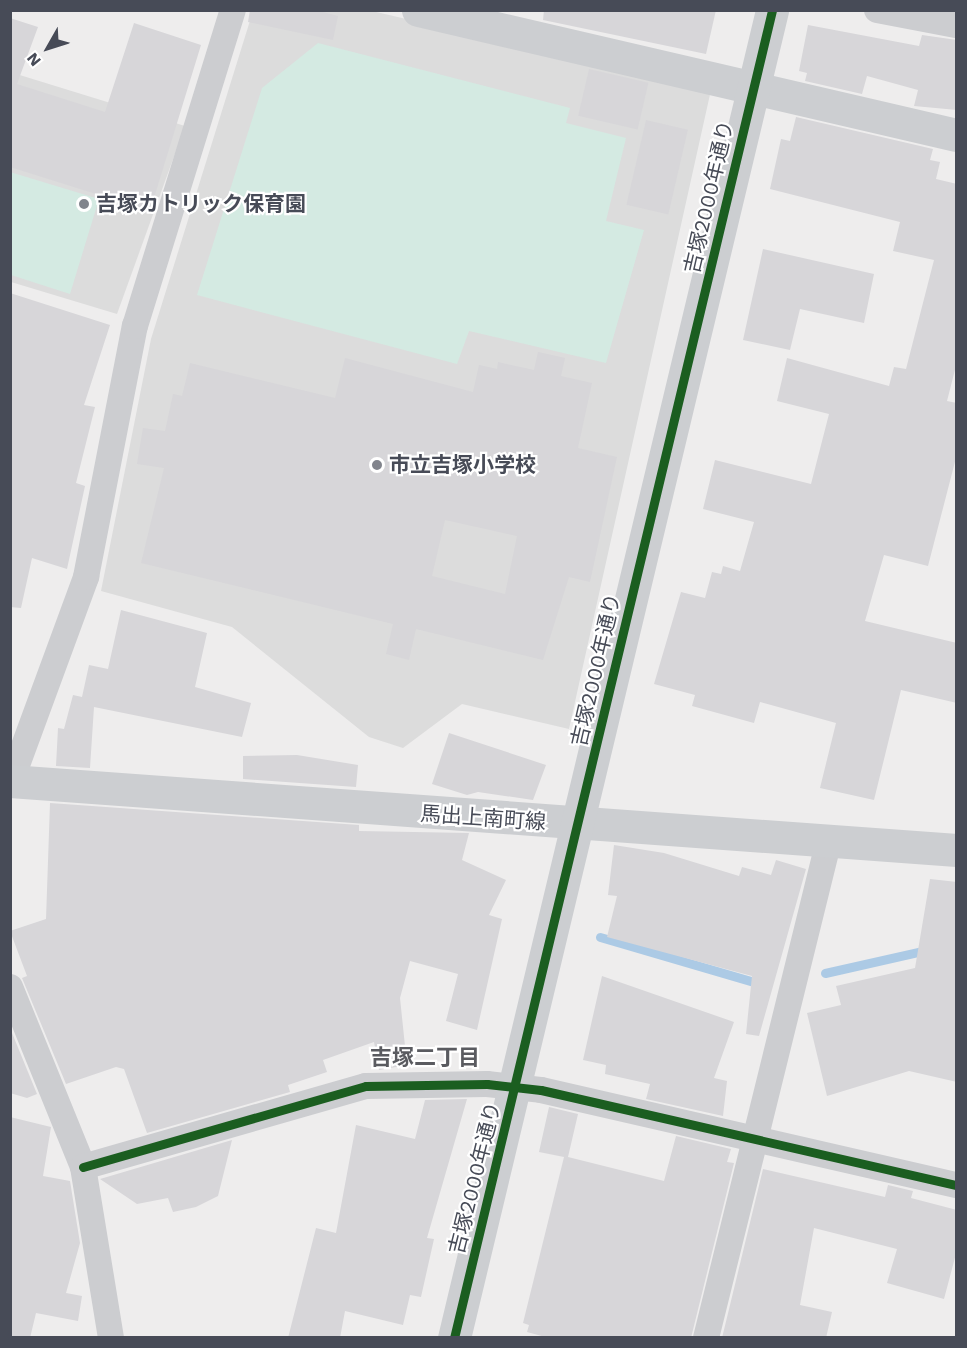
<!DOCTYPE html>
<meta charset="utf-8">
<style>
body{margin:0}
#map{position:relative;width:967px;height:1348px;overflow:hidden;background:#eeeded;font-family:"Work Sans","Noto Sans JP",sans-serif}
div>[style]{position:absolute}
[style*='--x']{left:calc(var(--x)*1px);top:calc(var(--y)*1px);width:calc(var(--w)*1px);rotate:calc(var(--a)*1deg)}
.education>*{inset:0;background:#dcdcdc}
.green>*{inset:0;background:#d4eae2}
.stream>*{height:9px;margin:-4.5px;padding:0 4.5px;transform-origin:4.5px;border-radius:4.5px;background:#accae5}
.building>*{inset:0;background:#d7d6d9;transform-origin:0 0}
.street>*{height:26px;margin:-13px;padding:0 13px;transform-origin:13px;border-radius:13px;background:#cccdd0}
.secondary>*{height:33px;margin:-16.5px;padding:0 16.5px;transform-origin:16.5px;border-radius:16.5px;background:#ccced1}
.cycleway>*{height:9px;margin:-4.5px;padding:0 4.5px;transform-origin:4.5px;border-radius:4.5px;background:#1b5e20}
.dots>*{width:16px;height:16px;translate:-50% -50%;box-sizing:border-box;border:3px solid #fff;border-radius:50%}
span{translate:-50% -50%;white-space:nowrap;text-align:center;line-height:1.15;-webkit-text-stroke:4.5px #fff;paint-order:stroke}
.street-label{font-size:21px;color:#474b57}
.poi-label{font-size:21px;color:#474b57;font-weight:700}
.left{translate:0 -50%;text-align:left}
.neighbourhood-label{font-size:22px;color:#5a5b60;font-weight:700}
.frame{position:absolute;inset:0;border:12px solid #474b57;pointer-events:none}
.north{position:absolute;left:18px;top:18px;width:60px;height:60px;-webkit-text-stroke:4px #fff;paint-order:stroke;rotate:231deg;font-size:16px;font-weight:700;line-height:24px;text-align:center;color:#474b57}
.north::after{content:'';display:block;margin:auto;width:21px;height:27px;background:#474b57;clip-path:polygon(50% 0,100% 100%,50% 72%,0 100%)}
</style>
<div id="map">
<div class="education">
<i style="clip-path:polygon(253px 11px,372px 11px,711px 90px,569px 729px,462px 704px,403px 748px,369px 737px,232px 627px,101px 591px,151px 339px)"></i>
<i style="clip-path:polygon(10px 72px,185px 126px,117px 314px,11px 282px)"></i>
</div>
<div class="green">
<i style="clip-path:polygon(318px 43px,570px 108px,566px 123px,626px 138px,606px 221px,644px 230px,606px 363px,469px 331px,457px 364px,197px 295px,262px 88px)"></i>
<i style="clip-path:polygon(10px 172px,99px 199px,70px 294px,11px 275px)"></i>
</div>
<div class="stream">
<i style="--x:600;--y:937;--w:168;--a:16.3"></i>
<i style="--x:825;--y:973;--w:105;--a:-12.7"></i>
</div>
<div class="building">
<i style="clip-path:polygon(250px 10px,315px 10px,338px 16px,333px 40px,248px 22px)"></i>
<i style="clip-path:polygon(544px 10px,716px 10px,706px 54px,543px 20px)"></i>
<i style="clip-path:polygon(10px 18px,38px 27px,17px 84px,105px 112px,134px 23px,201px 45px,150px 211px,10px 167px)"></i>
<i style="clip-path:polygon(808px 25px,919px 46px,922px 35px,957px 40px,957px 110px,914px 106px,918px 90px,867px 76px,862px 94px,805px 81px,807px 73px,799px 71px)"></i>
<i style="left:589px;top:69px;width:61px;height:48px;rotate:13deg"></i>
<i style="clip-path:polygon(796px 117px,933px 149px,930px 160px,940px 162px,936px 179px,957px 184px,957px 362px,947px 401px,957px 403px,957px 454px,928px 566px,884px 555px,865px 621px,957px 643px,957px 703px,901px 690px,874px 800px,820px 788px,836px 723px,760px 702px,754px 723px,692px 706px,695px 695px,654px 684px,681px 592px,705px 598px,712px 572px,721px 574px,723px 566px,740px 571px,754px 522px,703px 509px,715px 460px,811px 484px,829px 414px,777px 401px,787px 358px,889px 386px,894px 367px,906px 369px,934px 260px,893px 251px,900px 222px,770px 189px,781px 139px,790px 141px)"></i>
<i style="left:646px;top:120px;width:43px;height:87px;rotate:13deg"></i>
<i style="clip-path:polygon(763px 249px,874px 274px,864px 323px,800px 309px,790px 350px,743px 340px)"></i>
<i style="clip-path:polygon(10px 293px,110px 325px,84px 405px,95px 407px,76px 483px,85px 486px,67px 569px,32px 558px,21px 608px,10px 607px)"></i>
<i style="clip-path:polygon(evenodd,538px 352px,565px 358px,561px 376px,592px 383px,578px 448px,617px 457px,590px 582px,569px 577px,543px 660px,416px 629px,409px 660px,386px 654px,393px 624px,141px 563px,164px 468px,137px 464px,143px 428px,165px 431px,173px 394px,182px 396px,190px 363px,335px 398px,345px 358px,473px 392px,479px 365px,497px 369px,498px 362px,534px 370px,538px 352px,445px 520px,517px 536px,505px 594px,432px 576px,445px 520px)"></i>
<i style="clip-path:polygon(121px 610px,207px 633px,195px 687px,251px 703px,242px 737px,94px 707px,90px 768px,56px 766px,58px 728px,64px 729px,73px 695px,82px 697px,89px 665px,108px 669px)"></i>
<i style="clip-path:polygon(449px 733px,546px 765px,533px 800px,478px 792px,467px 795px,432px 784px)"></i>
<i style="clip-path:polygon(297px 755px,358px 765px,356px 787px,243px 779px,243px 756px)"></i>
<i style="clip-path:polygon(50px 803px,359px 825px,359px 831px,469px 833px,462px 860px,506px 880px,489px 915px,502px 919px,477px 1030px,446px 1021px,458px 974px,410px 961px,400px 998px,407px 1065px,379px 1070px,374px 1042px,323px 1060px,327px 1072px,288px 1085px,290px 1092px,147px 1133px,124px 1069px,116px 1067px,66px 1084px,22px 978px,27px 976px,10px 931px,46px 919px)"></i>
<i style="clip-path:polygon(614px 845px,664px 853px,739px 876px,742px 867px,771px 875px,776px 860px,806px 869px,759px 1036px,746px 1034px,752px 976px,607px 937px,617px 896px,608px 895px)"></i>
<i style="clip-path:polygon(930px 879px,957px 882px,957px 1082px,909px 1071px,827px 1096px,807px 1013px,841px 1005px,836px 986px,915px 968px)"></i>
<i style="clip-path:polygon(602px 976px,734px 1022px,714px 1078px,727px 1081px,723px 1116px,646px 1099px,650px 1084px,605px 1074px,606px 1065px,583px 1060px)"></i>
<i style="clip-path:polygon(10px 1028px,37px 1094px,27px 1098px,10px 1093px)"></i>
<i style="clip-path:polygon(467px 1099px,427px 1238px,434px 1239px,421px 1297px,410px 1295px,403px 1325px,345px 1311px,340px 1338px,288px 1338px,316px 1228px,336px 1233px,356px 1125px,415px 1139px,425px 1100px)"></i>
<i style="clip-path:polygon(549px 1107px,578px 1114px,568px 1157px,664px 1181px,676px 1136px,731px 1149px,727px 1162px,734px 1163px,691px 1338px,549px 1338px,527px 1332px,529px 1325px,523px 1323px,564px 1157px,539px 1152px)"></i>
<i style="clip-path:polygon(10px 1117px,51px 1127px,43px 1176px,70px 1181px,80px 1243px,66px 1293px,82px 1296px,78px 1321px,36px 1313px,30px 1338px,10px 1338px)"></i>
<i style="clip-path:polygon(232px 1140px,218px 1196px,196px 1207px,173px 1212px,168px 1198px,137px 1204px,100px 1179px)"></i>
<i style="clip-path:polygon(763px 1169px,885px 1197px,888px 1185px,913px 1191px,911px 1198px,957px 1210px,957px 1250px,944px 1299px,887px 1283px,897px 1249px,814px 1228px,800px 1305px,832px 1312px,826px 1338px,722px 1338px)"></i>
</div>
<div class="street">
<i style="--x:877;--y:10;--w:80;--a:10.8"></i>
<i style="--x:10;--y:784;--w:221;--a:-69.8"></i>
<i style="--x:86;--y:577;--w:256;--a:-79"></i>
<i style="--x:135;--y:326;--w:331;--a:-72.8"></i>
<i style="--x:10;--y:987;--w:194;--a:67.9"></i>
<i style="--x:83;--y:1167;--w:173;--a:80.7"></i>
<i style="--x:83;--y:1167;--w:294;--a:-16"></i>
<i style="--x:366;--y:1086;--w:121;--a:-0.9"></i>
<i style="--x:487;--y:1084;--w:54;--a:6.3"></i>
<i style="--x:541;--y:1090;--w:426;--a:12.9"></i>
<i style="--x:706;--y:1338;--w:509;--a:-76.13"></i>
</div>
<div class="secondary">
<i style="--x:418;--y:10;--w:552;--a:13.08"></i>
<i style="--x:10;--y:781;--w:949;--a:4.17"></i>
<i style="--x:454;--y:1338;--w:1366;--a:-76.53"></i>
</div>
<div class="cycleway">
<i style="--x:83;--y:1167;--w:294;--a:-16"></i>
<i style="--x:366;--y:1086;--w:121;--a:-0.9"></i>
<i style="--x:487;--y:1084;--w:54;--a:6.3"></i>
<i style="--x:541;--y:1090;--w:426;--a:12.9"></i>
<i style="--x:454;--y:1338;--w:1366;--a:-76.53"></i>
</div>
<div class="dots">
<i style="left:84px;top:204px;background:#81848c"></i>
<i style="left:377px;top:465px;background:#81848c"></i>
</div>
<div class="street-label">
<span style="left:709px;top:197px;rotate:-77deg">吉塚2000年通り</span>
<span style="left:596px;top:670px;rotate:-77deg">吉塚2000年通り</span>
<span style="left:483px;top:818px;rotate:4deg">馬出上南町線</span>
<span style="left:475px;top:1178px;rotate:-76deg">吉塚2000年通り</span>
</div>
<div class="poi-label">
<span class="left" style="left:96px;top:204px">吉塚カトリック保育園</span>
<span class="left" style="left:389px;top:465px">市立吉塚小学校</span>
</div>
<div class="neighbourhood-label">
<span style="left:425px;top:1058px">吉塚二丁目</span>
</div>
<div class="frame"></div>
<div class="north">N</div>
</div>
